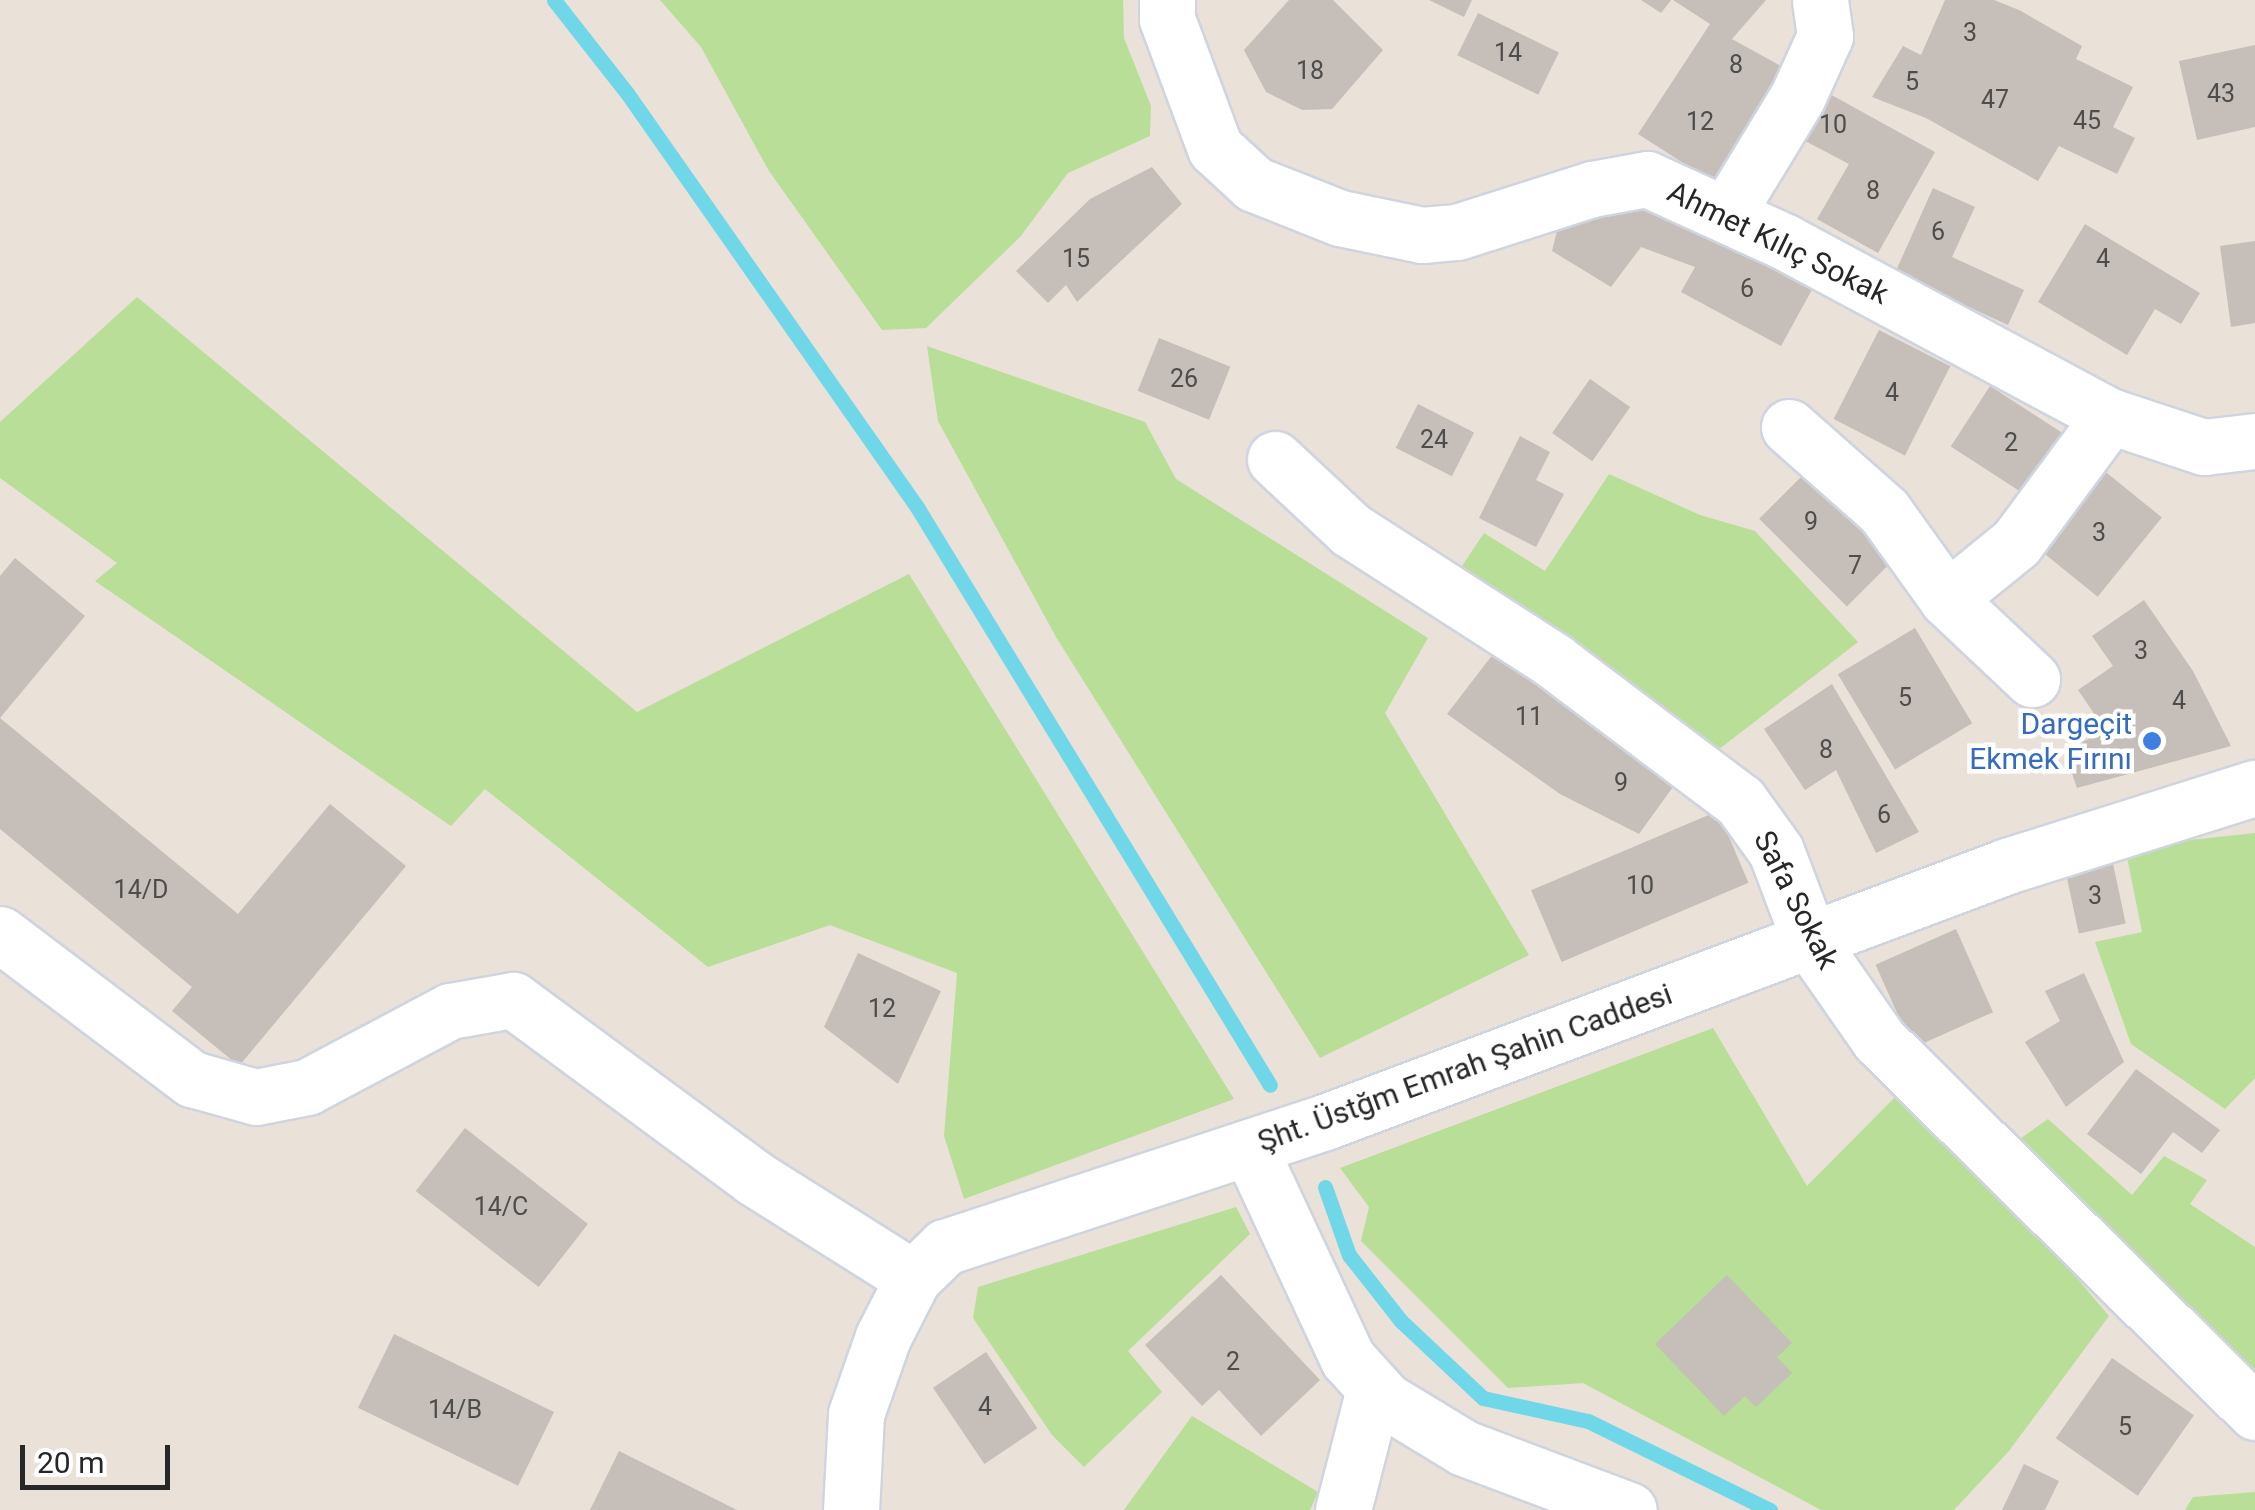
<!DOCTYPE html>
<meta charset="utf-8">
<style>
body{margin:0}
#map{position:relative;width:2255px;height:1510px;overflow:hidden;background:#eae1d9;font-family:Roboto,sans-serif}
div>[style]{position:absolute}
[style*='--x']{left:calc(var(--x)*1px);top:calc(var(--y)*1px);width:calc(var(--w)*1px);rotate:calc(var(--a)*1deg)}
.green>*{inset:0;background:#b8de98}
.stream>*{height:15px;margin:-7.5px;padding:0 7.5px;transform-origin:7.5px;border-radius:7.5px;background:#70d7e8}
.building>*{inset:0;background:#c5beb9;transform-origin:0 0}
.roads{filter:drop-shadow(2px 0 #cfd4e0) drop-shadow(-2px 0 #cfd4e0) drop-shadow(0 2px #cfd4e0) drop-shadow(0 -2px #cfd4e0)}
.minor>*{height:55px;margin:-27.5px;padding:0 27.5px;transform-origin:27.5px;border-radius:27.5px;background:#fff}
.dots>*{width:28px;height:28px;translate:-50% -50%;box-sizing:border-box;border:5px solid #fff;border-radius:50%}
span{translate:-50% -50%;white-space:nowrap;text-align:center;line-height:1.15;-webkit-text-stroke:9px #fff;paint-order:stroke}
.number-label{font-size:25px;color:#4e4d4c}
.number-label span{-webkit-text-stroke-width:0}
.street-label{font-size:30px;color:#272727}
.shop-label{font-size:30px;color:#366cbe}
.right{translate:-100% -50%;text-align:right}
.scale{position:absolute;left:20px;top:1445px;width:150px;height:45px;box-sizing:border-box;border:5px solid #272727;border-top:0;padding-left:12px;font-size:30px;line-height:35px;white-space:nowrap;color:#272727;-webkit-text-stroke:8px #fff;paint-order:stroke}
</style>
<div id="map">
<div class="green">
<i style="clip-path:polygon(660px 0,1123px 0,1124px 38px,1151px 106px,1150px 136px,1068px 173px,1020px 237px,926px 328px,882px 330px,769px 171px,701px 47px)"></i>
<i style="clip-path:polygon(137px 297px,637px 712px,909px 574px,1234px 1099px,964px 1199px,944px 1136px,957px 973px,830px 925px,708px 967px,485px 789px,451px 826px,95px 581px,117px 563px,0 478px,0 422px)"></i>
<i style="clip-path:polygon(927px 346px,1145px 422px,1176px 479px,1428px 638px,1385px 713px,1529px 955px,1320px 1058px,1056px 637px,938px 421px)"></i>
<i style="clip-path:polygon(1609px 474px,1700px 515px,1755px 531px,1858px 642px,1714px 753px,1460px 569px,1484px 533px,1545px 571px)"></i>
<i style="clip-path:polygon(2255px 833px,2255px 1078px,2225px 1109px,2131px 1044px,2095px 942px,2142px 932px,2125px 847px)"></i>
<i style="clip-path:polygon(1713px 1028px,1807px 1186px,1910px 1082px,2109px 1316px,2009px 1451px,1954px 1510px,1821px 1510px,1583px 1383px,1508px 1388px,1361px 1241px,1369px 1207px,1340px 1168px)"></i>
<i style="clip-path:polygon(2048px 1119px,2132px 1195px,2164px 1156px,2207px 1180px,2190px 1204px,2255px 1247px,2255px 1397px,2014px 1143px)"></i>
<i style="clip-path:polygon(1236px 1207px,1250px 1234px,1128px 1351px,1162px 1392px,1084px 1467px,1052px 1435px,973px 1318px,978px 1287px)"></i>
<i style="clip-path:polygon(1192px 1416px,1318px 1492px,1310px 1510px,1124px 1510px)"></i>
<i style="clip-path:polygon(2255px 1492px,2255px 1510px,2185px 1510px,2193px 1497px)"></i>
</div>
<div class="stream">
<i style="--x:554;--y:0;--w:118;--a:51.9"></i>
<i style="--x:627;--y:93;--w:505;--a:54.99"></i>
<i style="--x:917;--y:507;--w:677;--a:58.59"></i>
<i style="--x:1325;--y:1187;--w:72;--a:70.6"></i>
<i style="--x:1349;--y:1255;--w:84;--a:51.8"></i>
<i style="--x:1401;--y:1321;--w:112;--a:43.2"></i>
<i style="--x:1483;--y:1398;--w:107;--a:12.4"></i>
<i style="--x:1588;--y:1421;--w:203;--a:26.1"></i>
</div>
<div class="building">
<i style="clip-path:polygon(1289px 0,1333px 0,1383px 50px,1332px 109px,1302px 110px,1266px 92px,1244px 50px)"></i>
<i style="clip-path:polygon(1429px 0,1472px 0,1464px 17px)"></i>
<i style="clip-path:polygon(1641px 0,1671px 0,1661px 13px)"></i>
<i style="clip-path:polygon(1673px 0,1766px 0,1732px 39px,1788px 70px,1716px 184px,1638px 134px,1710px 24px)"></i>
<i style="clip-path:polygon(1945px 0,1994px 0,2019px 10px,2082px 46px,2076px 59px,2133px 87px,2113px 127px,2135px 138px,2117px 174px,2059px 146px,2038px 181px,1926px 118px,1872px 97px,1903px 46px,1921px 55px)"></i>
<i style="left:1478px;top:13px;width:90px;height:47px;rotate:26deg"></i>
<i style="clip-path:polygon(2255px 45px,2255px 127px,2197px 140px,2179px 61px)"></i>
<i style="clip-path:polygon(1817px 87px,1935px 152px,1878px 253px,1817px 219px,1849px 164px,1790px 133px)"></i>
<i style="clip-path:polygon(1152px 167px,1182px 204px,1077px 302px,1066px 285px,1048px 303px,1016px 271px,1090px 199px)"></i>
<i style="clip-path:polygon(1933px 188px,1975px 207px,1952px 257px,2024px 290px,2008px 325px,1895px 273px)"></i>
<i style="clip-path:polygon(1639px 207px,1714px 232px,1814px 286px,1781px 346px,1681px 292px,1695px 267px,1641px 247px,1611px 287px,1552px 251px,1559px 223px)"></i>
<i style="clip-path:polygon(2085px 224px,2200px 293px,2181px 324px,2155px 309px,2127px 355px,2038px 302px)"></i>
<i style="clip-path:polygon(2255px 241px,2255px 323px,2231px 327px,2220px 246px)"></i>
<i style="left:1879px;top:330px;width:80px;height:100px;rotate:27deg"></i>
<i style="left:1159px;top:338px;width:77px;height:57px;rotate:22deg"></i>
<i style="left:1590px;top:379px;width:49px;height:66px;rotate:35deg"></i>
<i style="left:1990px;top:386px;width:98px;height:72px;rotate:33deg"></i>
<i style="left:1418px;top:404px;width:63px;height:49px;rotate:27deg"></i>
<i style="clip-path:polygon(1520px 436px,1550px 452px,1536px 480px,1564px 494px,1536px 547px,1479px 518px)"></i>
<i style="left:2102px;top:469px;width:77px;height:102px;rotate:39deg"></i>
<i style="left:1808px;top:470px;width:124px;height:69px;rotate:45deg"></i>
<i style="clip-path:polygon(15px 558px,85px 616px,0 718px,0 576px)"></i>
<i style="clip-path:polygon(2144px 600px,2193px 671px,2231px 746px,2077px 788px,2064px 750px,2106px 731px,2078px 690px,2113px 666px,2092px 636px)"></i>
<i style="left:1915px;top:628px;width:111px;height:90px;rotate:59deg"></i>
<i style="clip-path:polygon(1500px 645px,1683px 773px,1639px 834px,1560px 794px,1447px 714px)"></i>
<i style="clip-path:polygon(1832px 684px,1919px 832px,1876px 853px,1836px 770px,1805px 790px,1764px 729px)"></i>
<i style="clip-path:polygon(0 718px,238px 914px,330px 804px,406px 866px,239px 1066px,172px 1011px,192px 987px,0 829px)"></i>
<i style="left:1718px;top:811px;width:78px;height:203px;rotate:67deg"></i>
<i style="left:2112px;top:859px;width:66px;height:48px;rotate:78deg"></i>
<i style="left:1956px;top:929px;width:91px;height:88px;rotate:66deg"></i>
<i style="clip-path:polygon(858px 953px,941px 991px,898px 1084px,824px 1027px)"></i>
<i style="clip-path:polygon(2084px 973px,2124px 1062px,2066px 1107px,2025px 1042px,2060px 1021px,2045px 991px)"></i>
<i style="clip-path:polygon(2136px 1069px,2220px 1130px,2202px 1153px,2173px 1132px,2141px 1174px,2087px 1134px)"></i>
<i style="left:465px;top:1128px;width:156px;height:80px;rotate:38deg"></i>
<i style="clip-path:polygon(1221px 1275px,1320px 1380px,1261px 1436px,1219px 1390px,1202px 1406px,1145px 1345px)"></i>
<i style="clip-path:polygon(1727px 1275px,1792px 1343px,1777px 1357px,1792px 1373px,1756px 1407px,1745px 1396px,1724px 1416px,1655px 1344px)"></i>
<i style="left:394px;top:1334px;width:178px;height:82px;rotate:26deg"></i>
<i style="left:986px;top:1352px;width:92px;height:64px;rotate:56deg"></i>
<i style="left:2112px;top:1358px;width:100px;height:98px;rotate:35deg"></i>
<i style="clip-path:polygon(619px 1451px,737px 1510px,590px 1510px)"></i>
<i style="clip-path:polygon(2024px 1464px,2059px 1481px,2045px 1510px,2002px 1510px)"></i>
</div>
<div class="roads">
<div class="minor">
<i style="--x:1167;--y:0;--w:19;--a:90"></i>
<i style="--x:1167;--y:19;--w:138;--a:69.6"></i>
<i style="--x:1215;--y:148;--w:53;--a:42.7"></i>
<i style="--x:1254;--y:184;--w:92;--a:21.6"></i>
<i style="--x:1340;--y:218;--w:84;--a:11.7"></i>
<i style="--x:1422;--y:235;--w:35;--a:-5"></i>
<i style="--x:1457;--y:232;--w:142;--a:-17.7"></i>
<i style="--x:1592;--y:189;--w:56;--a:-10.3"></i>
<i style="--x:1647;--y:179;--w:152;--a:24.5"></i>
<i style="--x:1785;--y:242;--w:369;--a:28.2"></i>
<i style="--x:2110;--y:416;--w:99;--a:18.3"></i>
<i style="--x:2204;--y:447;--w:51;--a:-6.7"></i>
<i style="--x:1727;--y:213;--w:135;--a:-58.7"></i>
<i style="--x:1797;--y:98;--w:68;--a:-65.7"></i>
<i style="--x:1825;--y:36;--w:36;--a:-98"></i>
<i style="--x:1789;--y:427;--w:127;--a:41.5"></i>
<i style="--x:1884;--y:511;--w:108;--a:54.4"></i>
<i style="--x:1947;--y:599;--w:89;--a:-39.1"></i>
<i style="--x:2016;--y:543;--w:158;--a:-53.5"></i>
<i style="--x:1275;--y:459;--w:104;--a:43.1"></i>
<i style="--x:1351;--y:530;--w:242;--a:32.8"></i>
<i style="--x:1554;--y:661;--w:233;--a:37"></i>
<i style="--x:1740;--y:801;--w:62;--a:54.2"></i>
<i style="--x:1776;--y:851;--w:96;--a:69.3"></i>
<i style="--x:1810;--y:941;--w:121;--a:55.1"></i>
<i style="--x:1879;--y:1040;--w:529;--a:44.69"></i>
<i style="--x:1947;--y:599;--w:117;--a:43.3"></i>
<i style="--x:0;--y:934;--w:241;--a:37.1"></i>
<i style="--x:192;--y:1079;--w:66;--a:15.7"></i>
<i style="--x:256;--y:1097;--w:52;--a:-11.1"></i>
<i style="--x:307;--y:1087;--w:162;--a:-28"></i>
<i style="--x:450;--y:1011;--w:64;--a:-9.9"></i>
<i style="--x:513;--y:1000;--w:300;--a:36.4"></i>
<i style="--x:754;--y:1178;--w:188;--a:32.2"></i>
<i style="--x:1249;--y:1147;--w:234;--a:65"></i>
<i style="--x:1348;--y:1359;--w:55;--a:47.9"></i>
<i style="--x:1385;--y:1400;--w:92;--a:31.3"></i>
<i style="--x:1464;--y:1448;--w:176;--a:20.6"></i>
<i style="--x:851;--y:1510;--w:96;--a:-87"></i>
<i style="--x:856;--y:1414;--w:82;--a:-70.7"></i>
<i style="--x:883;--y:1337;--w:66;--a:-63"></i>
<i style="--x:913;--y:1278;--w:45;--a:-44.1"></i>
<i style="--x:945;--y:1247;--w:400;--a:-18.2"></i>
<i style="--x:1325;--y:1122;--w:728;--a:-20.57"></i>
<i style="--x:2007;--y:866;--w:260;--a:-17.5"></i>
<i style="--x:1343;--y:1510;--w:125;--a:-75.6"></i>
</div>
</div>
<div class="dots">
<i style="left:2152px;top:741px;background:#3f7fe0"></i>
</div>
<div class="number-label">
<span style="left:1970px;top:33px">3</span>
<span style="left:1508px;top:53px">14</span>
<span style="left:1736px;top:65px">8</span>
<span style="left:1310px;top:71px">18</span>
<span style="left:1912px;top:82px">5</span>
<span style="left:2221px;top:94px">43</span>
<span style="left:1995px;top:100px">47</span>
<span style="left:2087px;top:121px">45</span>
<span style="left:1700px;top:122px">12</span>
<span style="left:1833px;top:125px">10</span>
<span style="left:1873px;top:191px">8</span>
<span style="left:1938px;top:232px">6</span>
<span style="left:1076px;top:259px">15</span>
<span style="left:2103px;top:259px">4</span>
<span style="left:1747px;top:289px">6</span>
<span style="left:1184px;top:379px">26</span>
<span style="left:1892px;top:393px">4</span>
<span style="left:1434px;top:440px">24</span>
<span style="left:2011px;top:443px">2</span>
<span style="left:1811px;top:522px">9</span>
<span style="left:2099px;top:533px">3</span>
<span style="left:1855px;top:566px">7</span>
<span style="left:2141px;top:651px">3</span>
<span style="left:1905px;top:698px">5</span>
<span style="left:2179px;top:701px">4</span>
<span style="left:1529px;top:717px">11</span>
<span style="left:1826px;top:750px">8</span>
<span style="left:1621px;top:783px">9</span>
<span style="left:1884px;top:815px">6</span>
<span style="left:1640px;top:886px">10</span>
<span style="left:141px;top:890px">14/D</span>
<span style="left:2095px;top:896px">3</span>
<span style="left:882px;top:1009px">12</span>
<span style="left:501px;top:1207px">14/C</span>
<span style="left:1233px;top:1362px">2</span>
<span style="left:985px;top:1407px">4</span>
<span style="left:455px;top:1410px">14/B</span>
<span style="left:2125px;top:1427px">5</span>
</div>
<div class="street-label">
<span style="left:1778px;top:243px;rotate:26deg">Ahmet Kılıç Sokak</span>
<span style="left:1796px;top:900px;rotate:63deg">Safa Sokak</span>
<span style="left:1465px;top:1068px;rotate:-20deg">Şht. Üstğm Emrah Şahin Caddesi</span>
</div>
<div class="shop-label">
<span class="right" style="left:2132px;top:741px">Dargeçit<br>Ekmek Fırını</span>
</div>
<div class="scale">20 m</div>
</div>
